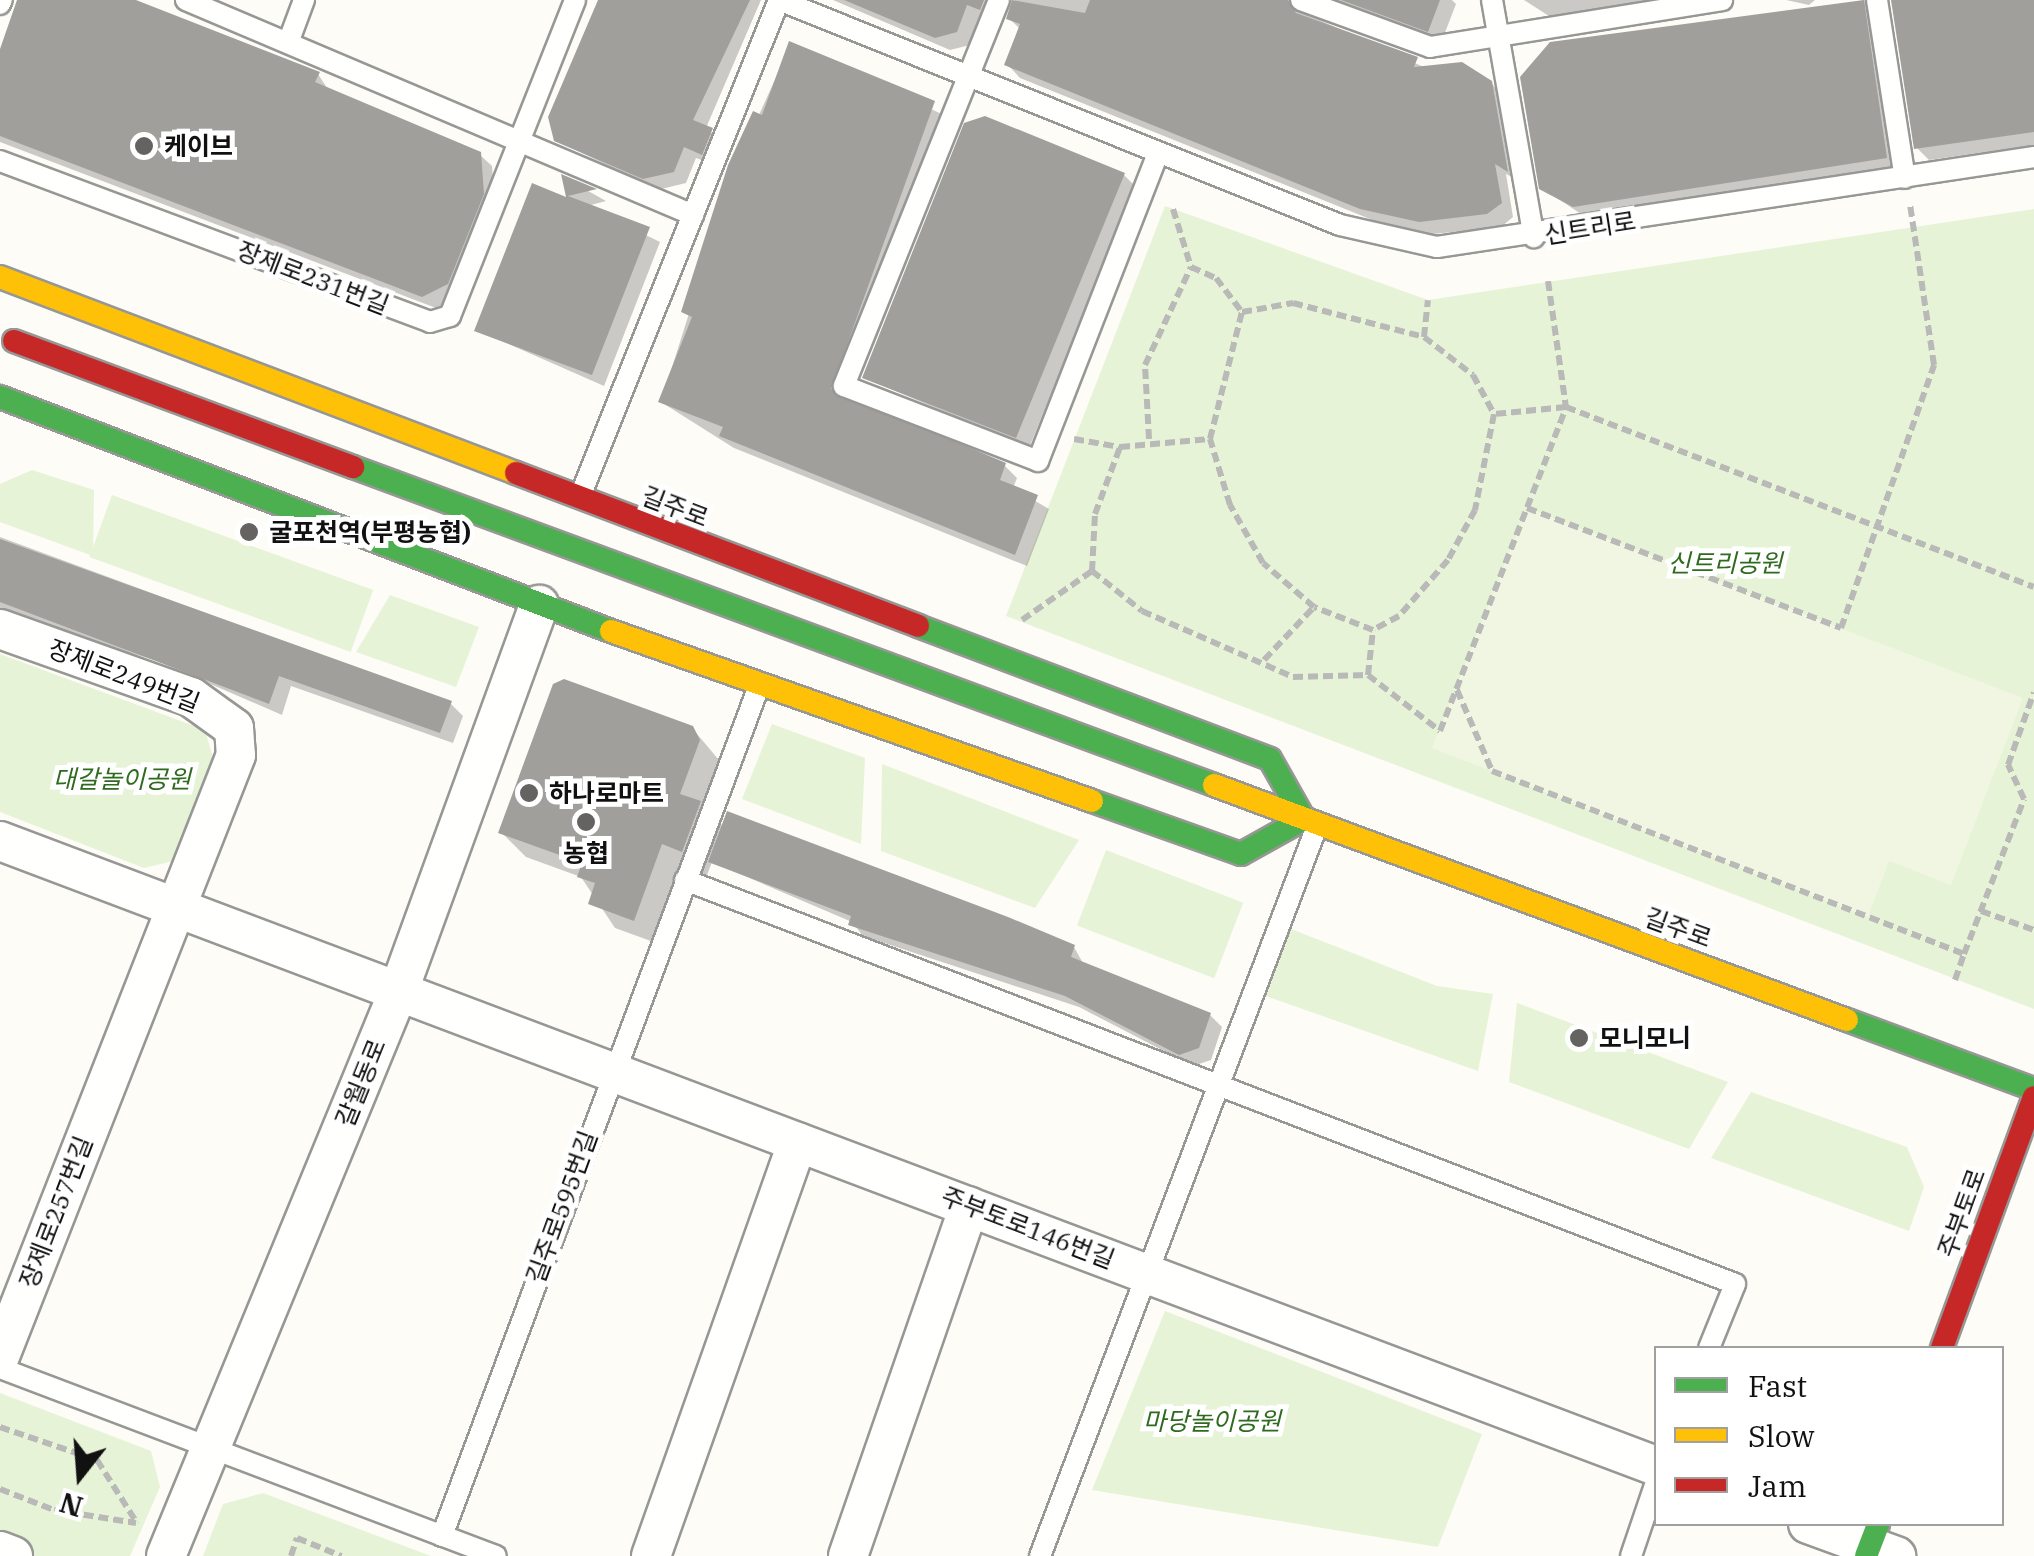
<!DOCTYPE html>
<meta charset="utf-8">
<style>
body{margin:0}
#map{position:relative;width:2034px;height:1556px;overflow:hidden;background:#fdfcf7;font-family:"IBM Plex Serif","Noto Sans KR",serif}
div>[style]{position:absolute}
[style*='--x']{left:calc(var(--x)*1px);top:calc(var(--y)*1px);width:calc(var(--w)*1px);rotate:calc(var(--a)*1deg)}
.green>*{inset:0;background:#e7f3d7;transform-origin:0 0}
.pitch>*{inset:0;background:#f0f6e1}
.shadow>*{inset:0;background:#0003}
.building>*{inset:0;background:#a19f9c}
.path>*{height:6px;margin-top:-3px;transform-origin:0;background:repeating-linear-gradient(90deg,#b9b9b8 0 10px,transparent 0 15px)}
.roads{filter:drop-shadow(2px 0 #979795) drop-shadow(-2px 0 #979795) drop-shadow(0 2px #979795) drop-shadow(0 -2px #979795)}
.lane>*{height:20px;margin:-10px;padding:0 10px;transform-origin:10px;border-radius:10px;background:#fffffe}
.street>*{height:38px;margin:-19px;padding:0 19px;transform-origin:19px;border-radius:19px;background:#fffffe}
.fast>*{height:22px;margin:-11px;padding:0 11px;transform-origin:11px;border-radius:11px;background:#4caf50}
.slow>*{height:22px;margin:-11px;padding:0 11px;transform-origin:11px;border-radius:11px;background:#ffc107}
.jam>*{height:22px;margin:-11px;padding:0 11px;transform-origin:11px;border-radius:11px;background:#c62828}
.dots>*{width:28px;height:28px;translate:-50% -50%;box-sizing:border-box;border:5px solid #fff;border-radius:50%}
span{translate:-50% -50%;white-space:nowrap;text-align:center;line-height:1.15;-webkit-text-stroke:10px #fff;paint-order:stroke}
.poi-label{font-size:25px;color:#111;font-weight:700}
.left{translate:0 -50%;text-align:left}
.street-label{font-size:25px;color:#111}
.park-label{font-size:25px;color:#2f6b1f;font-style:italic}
.legend{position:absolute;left:1654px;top:1346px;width:350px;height:180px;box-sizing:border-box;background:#fff;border:2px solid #a0a0a0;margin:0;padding:12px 18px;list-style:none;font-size:30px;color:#111}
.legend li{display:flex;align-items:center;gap:20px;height:50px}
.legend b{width:50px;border:2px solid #a0a0a0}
.north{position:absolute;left:30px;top:1426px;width:100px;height:100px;-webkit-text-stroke:8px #fff;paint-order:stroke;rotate:197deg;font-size:28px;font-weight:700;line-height:40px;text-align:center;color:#111}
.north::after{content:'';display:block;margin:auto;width:35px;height:45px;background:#111;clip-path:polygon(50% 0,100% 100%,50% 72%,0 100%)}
</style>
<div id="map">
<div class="green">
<i style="clip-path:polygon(1165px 206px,1428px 300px,2034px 209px,2034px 1009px,1006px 616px)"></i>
<i style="clip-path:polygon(32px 470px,94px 490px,93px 556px,0 522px,0 484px)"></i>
<i style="left:112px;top:495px;width:278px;height:66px;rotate:20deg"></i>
<i style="clip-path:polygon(390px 595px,479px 627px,456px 687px,356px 652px)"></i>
<i style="clip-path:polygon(0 654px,205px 730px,214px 761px,173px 861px,144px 868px,0 812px)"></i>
<i style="clip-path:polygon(772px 724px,865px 758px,861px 844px,742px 799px)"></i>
<i style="clip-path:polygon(882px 764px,1079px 840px,1035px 908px,881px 851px)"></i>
<i style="left:1106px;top:850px;width:147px;height:81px;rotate:21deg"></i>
<i style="clip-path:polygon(1291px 929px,1437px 986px,1493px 994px,1478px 1071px,1266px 996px)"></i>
<i style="clip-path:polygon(1517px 1003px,1728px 1082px,1689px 1149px,1509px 1082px)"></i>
<i style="clip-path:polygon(1751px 1092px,1907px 1147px,1924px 1187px,1909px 1231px,1711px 1158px)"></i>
<i style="clip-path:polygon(1165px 1311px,1482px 1434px,1438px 1547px,1092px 1490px)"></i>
<i style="clip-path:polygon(0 1393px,151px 1451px,160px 1487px,130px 1556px,0 1556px)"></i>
<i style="clip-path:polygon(263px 1493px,431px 1556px,203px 1556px,223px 1504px)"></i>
</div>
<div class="pitch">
<i style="clip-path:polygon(1527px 508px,2023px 698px,1951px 885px,1889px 861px,1868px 917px,1432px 748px)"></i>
</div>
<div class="shadow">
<i style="clip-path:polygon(20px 0,125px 0,318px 74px,329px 91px,479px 154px,492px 166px,495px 207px,460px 296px,436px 308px,0 142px,0 58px)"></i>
<i style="clip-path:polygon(599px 0,761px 0,706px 128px,724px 143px,715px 165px,696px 158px,686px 183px,657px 190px,556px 140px)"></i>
<i style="clip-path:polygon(833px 0,1013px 0,994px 21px,980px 16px,970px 45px,950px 50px)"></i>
<i style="clip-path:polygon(1015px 0,1317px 0,1304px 13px,1426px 68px,1491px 83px,1505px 97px,1520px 181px,1506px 174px,1513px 217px,1501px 227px,1433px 234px,1375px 221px,1020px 78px,1007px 64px,1021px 30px,1009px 18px)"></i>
<i style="clip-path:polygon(1323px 0,1452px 0,1456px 4px,1441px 43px)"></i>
<i style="clip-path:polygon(1524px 0,1645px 0,1644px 12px,1563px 25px)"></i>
<i style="clip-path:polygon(1786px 0,1815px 0,1809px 5px)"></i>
<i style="clip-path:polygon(1866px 0,1876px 10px,1898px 169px,1587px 218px,1542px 188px,1657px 36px)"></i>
<i style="clip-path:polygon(1892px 0,2034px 0,2034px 145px,1929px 160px,1917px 148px)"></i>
<i style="clip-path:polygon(791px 44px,946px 116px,844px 397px,1005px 466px,1017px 478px,1013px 488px,1049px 509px,1027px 566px,734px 448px,661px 402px,735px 168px)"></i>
<i style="clip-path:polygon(1124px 175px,1136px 187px,1029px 448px,865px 378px)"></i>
<i style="clip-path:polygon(565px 178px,606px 201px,587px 206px,660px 242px,604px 386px,477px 330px,570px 201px)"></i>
<i style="clip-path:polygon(0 537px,450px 703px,463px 716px,453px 743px,291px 686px,282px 715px,155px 660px,0 616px)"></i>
<i style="clip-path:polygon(692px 728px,724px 766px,707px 811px,724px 827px,1074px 947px,1084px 965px,1210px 1015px,1222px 1027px,1211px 1060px,1193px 1066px,1079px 1007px,863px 936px,852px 922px,712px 862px,707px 875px,687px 868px,659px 944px,615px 928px,581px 877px,526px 857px,501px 832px)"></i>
</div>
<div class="building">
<i style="clip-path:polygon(17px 0,136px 0,320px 72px,315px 82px,481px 152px,484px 194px,448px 284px,422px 297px,0 136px,0 49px)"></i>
<i style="clip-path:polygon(598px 0,750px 0,693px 120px,713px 128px,702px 155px,684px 147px,674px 172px,643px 179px,554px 141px,548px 117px)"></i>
<i style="clip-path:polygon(844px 0,984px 0,980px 10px,967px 5px,957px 32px,935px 38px)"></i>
<i style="clip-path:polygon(1012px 0,1085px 13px,1090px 0,1288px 0,1296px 13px,1418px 57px,1414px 67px,1462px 62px,1492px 81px,1508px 172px,1495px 164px,1502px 203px,1487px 214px,1419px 222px,1360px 209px,1004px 65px,1020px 24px,1006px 19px)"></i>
<i style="clip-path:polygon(1341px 0,1440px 0,1428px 32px)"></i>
<i style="clip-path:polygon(1864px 0,1887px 158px,1573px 207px,1539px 189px,1520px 77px,1550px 42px)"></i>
<i style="clip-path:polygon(1891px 0,2034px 0,2034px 132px,1914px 149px)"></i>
<i style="clip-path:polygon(789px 41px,935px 101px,831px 389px,1006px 463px,1000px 480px,1038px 495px,1015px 555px,719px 436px,723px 427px,658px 402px,692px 317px,681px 312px,728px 165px,753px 111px,762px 115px)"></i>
<i style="clip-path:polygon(985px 116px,1125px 173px,1016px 438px,862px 378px,964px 123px)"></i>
<i style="clip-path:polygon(561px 174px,597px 189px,568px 196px,650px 227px,592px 375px,474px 331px,532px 183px,566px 197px)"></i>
<i style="clip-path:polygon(0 539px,452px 701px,440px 733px,279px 676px,269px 704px,0 602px)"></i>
<i style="clip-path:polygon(564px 679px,693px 726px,700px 740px,680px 794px,701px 801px,682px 852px,662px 844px,634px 921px,588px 904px,595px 883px,577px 877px,582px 863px,498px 833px,553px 684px)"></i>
<i style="clip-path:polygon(727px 811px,1008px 917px,1075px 945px,1071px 957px,1211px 1013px,1199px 1048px,1179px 1055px,1065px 996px,848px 925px,851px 916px,708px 862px)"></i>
</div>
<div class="path">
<i style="--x:1173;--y:209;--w:61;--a:72.8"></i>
<i style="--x:1548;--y:281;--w:127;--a:81.9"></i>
<i style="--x:1566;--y:407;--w:501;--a:21.04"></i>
<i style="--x:1424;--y:337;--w:37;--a:-84"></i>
<i style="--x:1074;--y:439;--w:47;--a:9.9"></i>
<i style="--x:1149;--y:439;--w:74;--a:-93.1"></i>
<i style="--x:1145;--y:365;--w:108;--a:-64.9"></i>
<i style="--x:1191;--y:267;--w:27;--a:24"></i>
<i style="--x:1216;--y:278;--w:43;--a:52.6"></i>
<i style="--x:1527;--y:508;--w:336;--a:20.9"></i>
<i style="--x:1841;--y:628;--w:279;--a:-70.5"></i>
<i style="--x:1934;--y:365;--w:163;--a:-98.5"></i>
<i style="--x:1092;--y:571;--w:57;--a:-87"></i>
<i style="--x:1095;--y:514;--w:72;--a:-69.5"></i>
<i style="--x:1120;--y:447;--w:90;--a:-5.1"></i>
<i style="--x:1022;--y:620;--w:85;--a:-35"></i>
<i style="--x:1092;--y:571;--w:64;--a:38.7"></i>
<i style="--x:1142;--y:611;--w:165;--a:23.6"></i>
<i style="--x:1293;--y:677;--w:75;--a:-1.5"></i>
<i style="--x:1368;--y:675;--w:91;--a:37.9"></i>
<i style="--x:1440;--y:731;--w:348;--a:-68.7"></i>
<i style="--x:1566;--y:407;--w:72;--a:174.4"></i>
<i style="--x:1494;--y:414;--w:98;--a:101.2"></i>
<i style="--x:1475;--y:510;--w:57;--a:118.4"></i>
<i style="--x:1448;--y:560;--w:74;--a:131.2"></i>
<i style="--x:1399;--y:616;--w:30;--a:152"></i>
<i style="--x:1373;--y:630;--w:63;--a:-158.7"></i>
<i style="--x:1314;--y:607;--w:67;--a:-139.2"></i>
<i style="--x:1263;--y:563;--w:67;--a:-119.6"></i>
<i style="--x:1230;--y:505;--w:69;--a:-106.9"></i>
<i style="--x:1210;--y:439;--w:131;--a:-75.9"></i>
<i style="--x:1242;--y:312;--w:52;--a:-10"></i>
<i style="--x:1293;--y:303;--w:135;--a:14.5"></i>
<i style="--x:1424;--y:337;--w:62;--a:37.8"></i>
<i style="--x:1473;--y:375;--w:44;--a:61.7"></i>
<i style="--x:1264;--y:660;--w:73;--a:-46.7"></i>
<i style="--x:1368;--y:675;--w:45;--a:-83.7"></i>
<i style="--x:1457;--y:690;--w:88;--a:66.6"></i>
<i style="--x:1492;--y:771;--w:506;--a:21.19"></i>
<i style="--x:1964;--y:954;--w:166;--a:-68.8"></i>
<i style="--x:2024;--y:799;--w:38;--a:-115"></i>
<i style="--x:2008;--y:765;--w:77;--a:-70.4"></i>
<i style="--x:1981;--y:911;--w:56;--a:19.7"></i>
<i style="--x:1955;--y:980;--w:28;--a:-71"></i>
<i style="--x:0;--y:1427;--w:102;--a:18.8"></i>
<i style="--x:97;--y:1460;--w:75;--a:57.6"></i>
<i style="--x:0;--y:1489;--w:58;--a:21.3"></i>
<i style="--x:54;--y:1510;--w:83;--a:9"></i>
<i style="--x:291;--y:1556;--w:19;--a:-72"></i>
<i style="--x:297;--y:1538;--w:48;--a:22.2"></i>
</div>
<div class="roads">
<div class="lane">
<i style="--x:186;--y:0;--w:551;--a:22.98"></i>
<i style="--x:779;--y:0;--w:604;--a:21.85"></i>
<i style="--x:1340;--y:225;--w:99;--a:12.8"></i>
<i style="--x:1437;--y:247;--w:604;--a:-8.57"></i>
<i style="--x:999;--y:0;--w:416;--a:111.9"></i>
<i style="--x:844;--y:386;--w:208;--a:21.1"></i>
<i style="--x:1038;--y:461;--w:331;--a:-68.7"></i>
<i style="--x:1301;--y:0;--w:137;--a:20"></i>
<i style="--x:1430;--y:47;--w:296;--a:-9.1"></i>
<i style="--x:1492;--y:0;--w:241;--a:80"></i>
<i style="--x:1877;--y:0;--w:180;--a:81.1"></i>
<i style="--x:0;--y:4;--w:4;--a:-63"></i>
<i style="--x:288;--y:43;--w:46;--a:-69.6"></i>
<i style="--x:0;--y:161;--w:459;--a:20.5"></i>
<i style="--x:430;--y:322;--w:21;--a:-17"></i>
<i style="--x:450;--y:316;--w:340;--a:-68.4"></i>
<i style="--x:581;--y:494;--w:532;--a:-68.16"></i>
<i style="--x:685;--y:880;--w:1125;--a:21.04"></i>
<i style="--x:1735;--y:1284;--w:69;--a:112.1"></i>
<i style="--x:0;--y:1368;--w:530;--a:20.76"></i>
<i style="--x:442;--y:1536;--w:907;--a:-69.55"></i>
<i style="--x:1040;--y:1556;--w:781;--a:-69.22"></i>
<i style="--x:1631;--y:1556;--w:78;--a:-71.3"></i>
</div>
<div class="street">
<i style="--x:0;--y:629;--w:203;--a:19.6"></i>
<i style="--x:191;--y:697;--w:53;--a:35.8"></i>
<i style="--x:234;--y:728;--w:27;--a:86"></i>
<i style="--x:236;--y:755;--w:646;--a:111.44"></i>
<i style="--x:0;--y:841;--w:1770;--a:20.68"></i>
<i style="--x:1808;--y:1524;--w:94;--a:20"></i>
<i style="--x:0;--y:1551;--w:14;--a:21"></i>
<i style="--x:166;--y:1556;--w:612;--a:-67.62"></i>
<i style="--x:399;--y:990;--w:410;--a:-70"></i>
<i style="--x:651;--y:1556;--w:439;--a:-70.5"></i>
<i style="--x:848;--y:1556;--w:370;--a:-70.9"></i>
</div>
<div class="fast">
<i style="--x:0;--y:397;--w:654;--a:20.96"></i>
<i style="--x:353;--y:467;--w:918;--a:20.27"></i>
<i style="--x:918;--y:626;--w:376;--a:20.7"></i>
<i style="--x:1270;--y:759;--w:69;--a:60.5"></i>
<i style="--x:1092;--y:801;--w:158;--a:19.6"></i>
<i style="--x:1241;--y:854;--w:72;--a:-29.1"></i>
<i style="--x:1847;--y:1020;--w:199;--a:20.3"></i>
<i style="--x:1866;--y:1556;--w:34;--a:-69"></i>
</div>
<div class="slow">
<i style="--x:0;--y:277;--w:552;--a:20.8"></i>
<i style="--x:611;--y:631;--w:510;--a:19.46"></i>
<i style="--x:1214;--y:785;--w:675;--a:20.37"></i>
</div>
<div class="jam">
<i style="--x:14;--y:341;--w:362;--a:20.4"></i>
<i style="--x:516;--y:473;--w:430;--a:20.8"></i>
<i style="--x:1942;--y:1348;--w:267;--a:-69.9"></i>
</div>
</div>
<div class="dots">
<i style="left:144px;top:146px;background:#646362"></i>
<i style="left:249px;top:532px;background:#646362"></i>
<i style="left:529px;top:793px;background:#646362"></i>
<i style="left:586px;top:822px;background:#646362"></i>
<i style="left:1579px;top:1038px;background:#646362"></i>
</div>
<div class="poi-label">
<span class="left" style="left:164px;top:146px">케이브</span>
<span class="left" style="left:269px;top:532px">굴포천역(부평농협)</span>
<span class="left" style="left:549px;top:793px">하나로마트</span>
<span style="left:586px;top:853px">농협</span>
<span class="left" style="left:1599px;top:1038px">모니모니</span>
</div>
<div class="street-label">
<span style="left:1590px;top:228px;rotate:-9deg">신트리로</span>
<span style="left:313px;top:278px;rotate:21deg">장제로231번길</span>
<span style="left:675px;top:507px;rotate:21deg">길주로</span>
<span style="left:124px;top:676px;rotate:21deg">장제로249번길</span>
<span style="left:1678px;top:928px;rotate:20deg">길주로</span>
<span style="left:361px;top:1083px;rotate:-68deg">갈월동로</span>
<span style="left:562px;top:1207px;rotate:-70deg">길주로595번길</span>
<span style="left:56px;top:1212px;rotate:-69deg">장제로257번길</span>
<span style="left:1962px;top:1213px;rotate:-70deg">주부토로</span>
<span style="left:1028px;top:1228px;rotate:21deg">주부토로146번길</span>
</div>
<div class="park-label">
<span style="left:1725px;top:563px">신트리공원</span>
<span style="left:122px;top:779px">대갈놀이공원</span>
<span style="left:1212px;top:1421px">마당놀이공원</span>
</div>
<ul class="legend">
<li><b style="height:12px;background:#4caf50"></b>Fast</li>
<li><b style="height:12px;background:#ffc107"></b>Slow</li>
<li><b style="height:12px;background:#c62828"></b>Jam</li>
</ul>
<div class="north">N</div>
</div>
